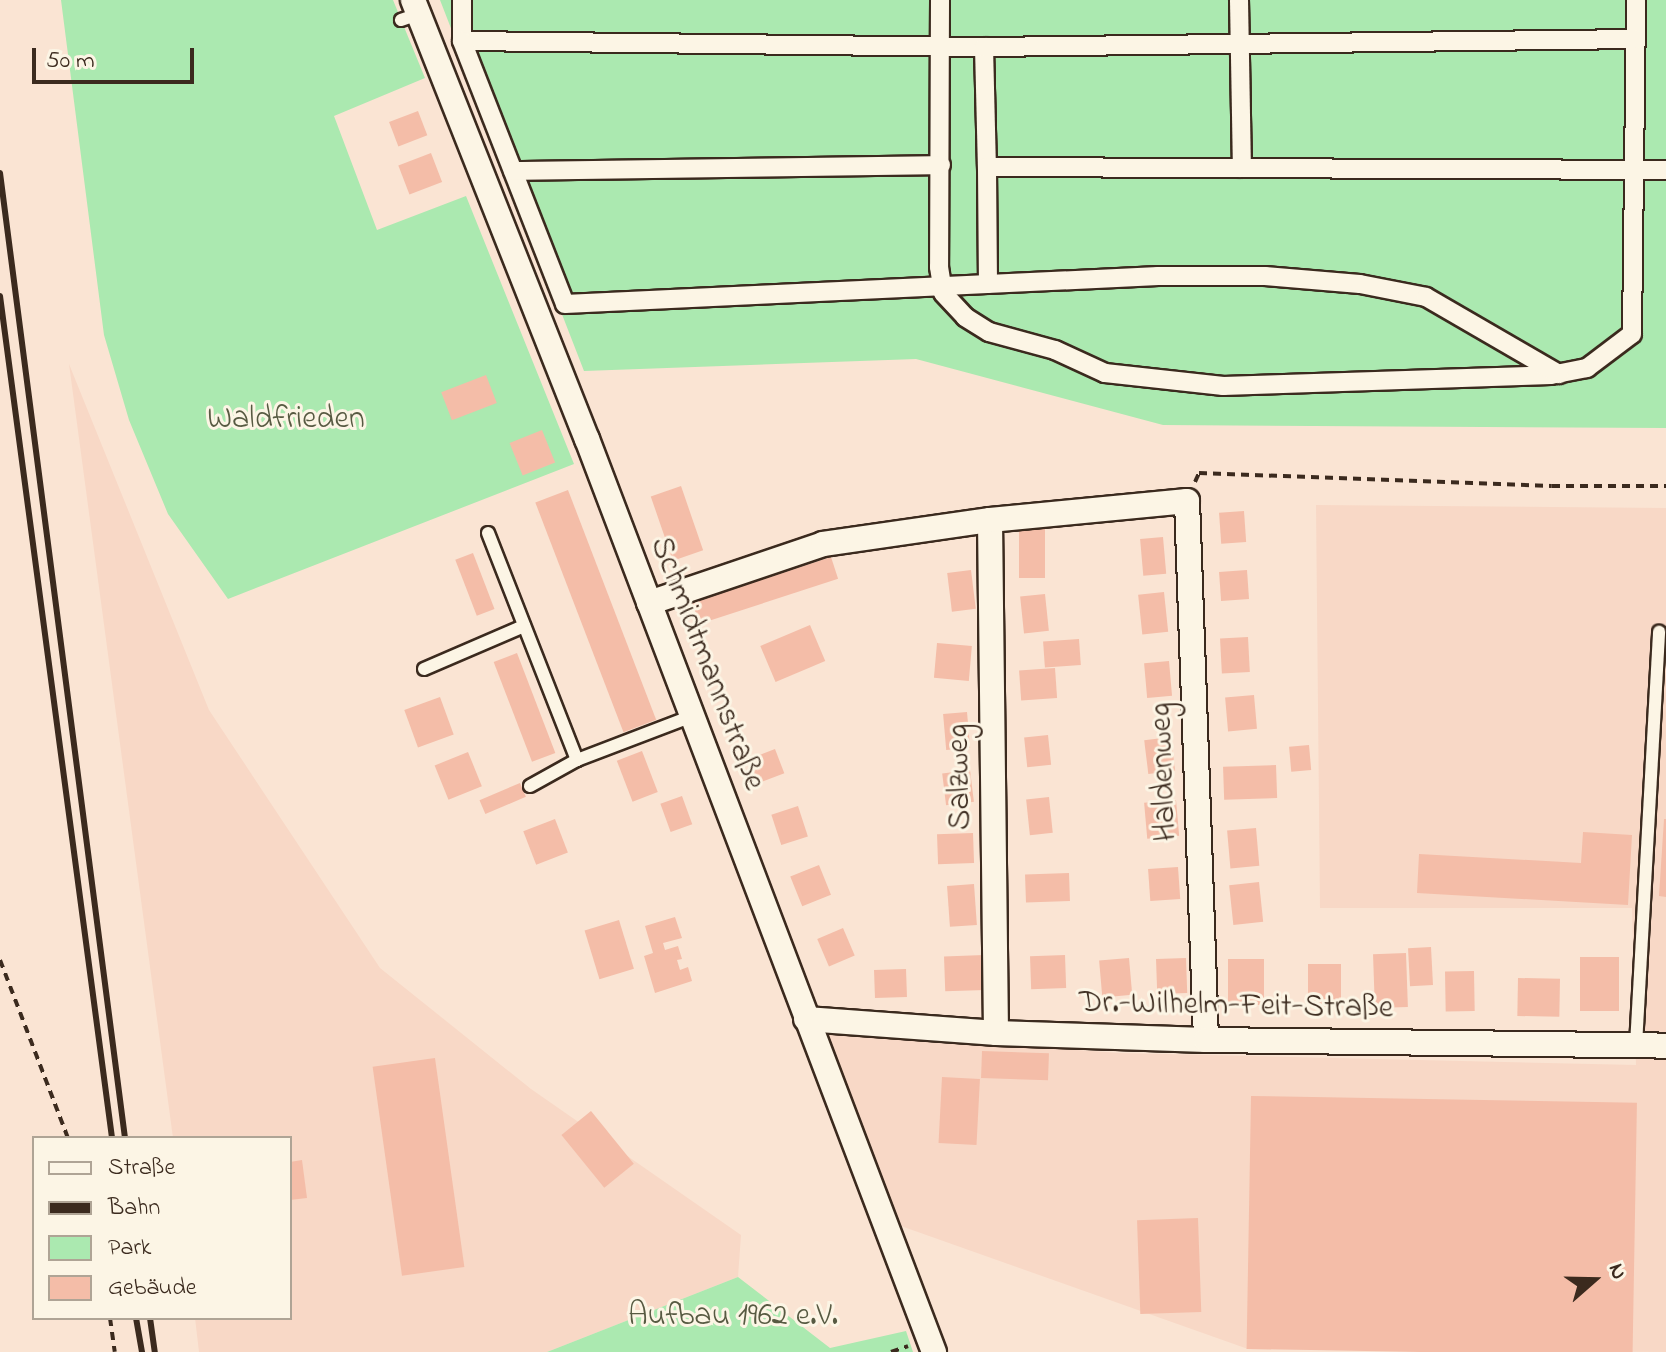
<!DOCTYPE html>
<meta charset="utf-8">
<style>
body{margin:0}
#map{position:relative;width:1666px;height:1352px;overflow:hidden;background:#fae4d3;font-family:"Indie Flower",sans-serif}
div>[style]{position:absolute}
[style*='--x']{left:calc(var(--x)*1px);top:calc(var(--y)*1px);width:calc(var(--w)*1px);rotate:calc(var(--a)*1deg)}
.built>*{inset:0;background:#f8d8c6}
.green>*{inset:0;background:#abe9b0}
.building>*{inset:0;background:#f4bda8;transform-origin:0 0}
.path>*{height:4px;margin-top:-2px;transform-origin:0;background:repeating-linear-gradient(90deg,#3b2a1e 0 8px,transparent 0 14px)}
.roads{filter:drop-shadow(2px 0 #3b2a1e) drop-shadow(-2px 0 #3b2a1e) drop-shadow(0 2px #3b2a1e) drop-shadow(0 -2px #3b2a1e)}
.service>*{height:12px;margin:-6px;padding:0 6px;transform-origin:6px;border-radius:6px;background:#fcf5e5}
.pedestrian>*{height:18px;margin:-9px;padding:0 9px;transform-origin:9px;border-radius:9px;background:#fcf5e5}
.minor>*{height:24px;margin:-12px;padding:0 12px;transform-origin:12px;border-radius:12px;background:#fcf5e5}
.rail>*{height:6px;margin:-3px;padding:0 3px;transform-origin:3px;border-radius:3px;background:#3b2a1e}
span{translate:-50% -50%;white-space:nowrap;text-align:center;line-height:1.15;-webkit-text-stroke:6px #fcf5e5;paint-order:stroke}
.park-label{font-size:32px;color:#575a42}
.street-label{font-size:32px;color:#3b2a1e}
.legend{position:absolute;left:32px;top:1136px;width:260px;height:184px;box-sizing:border-box;background:#fcf5e5;border:2px solid #afa495;margin:0;padding:10px 14px;list-style:none;font-size:24px;color:#3b2a1e}
.legend li{display:flex;align-items:center;gap:16px;height:40px}
.legend b{width:40px;border:2px solid #afa495}
.north{position:absolute;left:1554px;top:1240px;width:80px;height:80px;-webkit-text-stroke:6px #fcf5e5;paint-order:stroke;rotate:70deg;font-size:22px;font-weight:700;line-height:32px;text-align:center;color:#3b2a1e}
.north::after{content:'';display:block;margin:auto;width:28px;height:36px;background:#3b2a1e;clip-path:polygon(50% 0,100% 100%,50% 72%,0 100%)}
.scale{position:absolute;left:32px;top:48px;width:162px;height:36px;box-sizing:border-box;border:4px solid #3b2a1e;border-top:0;padding-left:10px;font-size:24px;line-height:28px;white-space:nowrap;color:#3b2a1e;-webkit-text-stroke:6px #fcf5e5;paint-order:stroke}
</style>
<div id="map">
<div class="built">
<i style="clip-path:polygon(69px 364px,209px 710px,380px 968px,531px 1089px,741px 1235px,738px 1277px,547px 1352px,199px 1352px,195px 1318px,290px 1318px,290px 1138px,173px 1138px)"></i>
<i style="clip-path:polygon(1316px 505px,1666px 508px,1666px 1352px,1248px 1349px,884px 1220px,799px 1031px,1120px 1053px,1636px 1065px,1632px 908px,1320px 908px)"></i>
</div>
<div class="green">
<i style="clip-path:polygon(61px 0,393px 0,425px 78px,334px 116px,377px 230px,466px 196px,574px 464px,228px 599px,168px 514px,129px 420px,104px 335px)"></i>
<i style="clip-path:polygon(440px 0,1666px 0,1666px 428px,1163px 425px,916px 359px,584px 371px)"></i>
<i style="clip-path:polygon(738px 1277px,830px 1348px,906px 1331px,913px 1352px,547px 1352px)"></i>
</div>
<div class="building">
<i style="left:418px;top:111px;width:26px;height:31px;rotate:69deg"></i>
<i style="left:431px;top:153px;width:31px;height:35px;rotate:69deg"></i>
<i style="left:486px;top:375px;width:30px;height:48px;rotate:69deg"></i>
<i style="left:542px;top:430px;width:35px;height:35px;rotate:68deg"></i>
<i style="left:681px;top:486px;width:68px;height:32px;rotate:71deg"></i>
<i style="left:568px;top:490px;width:246px;height:35px;rotate:69deg"></i>
<i style="left:1244px;top:511px;width:31px;height:25px;rotate:86deg"></i>
<i style="left:1019px;top:523px;width:26px;height:55px"></i>
<i style="left:1163px;top:537px;width:37px;height:23px;rotate:85deg"></i>
<i style="left:473px;top:553px;width:60px;height:19px;rotate:69deg"></i>
<i style="left:831px;top:557px;width:23px;height:146px;rotate:72deg"></i>
<i style="left:971px;top:570px;width:39px;height:24px;rotate:83deg"></i>
<i style="left:1247px;top:570px;width:29px;height:28px;rotate:86deg"></i>
<i style="left:1164px;top:592px;width:40px;height:26px;rotate:84deg"></i>
<i style="left:1045px;top:594px;width:37px;height:25px;rotate:84deg"></i>
<i style="left:810px;top:625px;width:39px;height:54px;rotate:67deg"></i>
<i style="left:1248px;top:637px;width:35px;height:28px;rotate:87deg"></i>
<i style="left:1079px;top:639px;width:26px;height:36px;rotate:86deg"></i>
<i style="left:937px;top:643px;width:35px;height:35px;rotate:5deg"></i>
<i style="left:517px;top:653px;width:107px;height:25px;rotate:69deg"></i>
<i style="left:1169px;top:661px;width:35px;height:25px;rotate:85deg"></i>
<i style="left:1055px;top:668px;width:30px;height:36px;rotate:86deg"></i>
<i style="left:1254px;top:695px;width:34px;height:29px;rotate:85deg"></i>
<i style="left:440px;top:697px;width:40px;height:38px;rotate:70deg"></i>
<i style="left:967px;top:712px;width:36px;height:24px;rotate:85deg"></i>
<i style="left:1048px;top:735px;width:30px;height:24px;rotate:84deg"></i>
<i style="left:1171px;top:737px;width:34px;height:27px;rotate:83deg"></i>
<i style="left:1309px;top:745px;width:25px;height:20px;rotate:85deg"></i>
<i style="left:775px;top:749px;width:26px;height:28px;rotate:69deg"></i>
<i style="left:642px;top:751px;width:44px;height:27px;rotate:69deg"></i>
<i style="left:468px;top:752px;width:37px;height:36px;rotate:68deg"></i>
<i style="left:1276px;top:765px;width:33px;height:53px;rotate:88deg"></i>
<i style="left:970px;top:770px;width:32px;height:28px;rotate:83deg"></i>
<i style="left:520px;top:783px;width:15px;height:44px;rotate:67deg"></i>
<i style="left:682px;top:796px;width:30px;height:23px;rotate:70deg"></i>
<i style="left:1049px;top:797px;width:36px;height:23px;rotate:84deg"></i>
<i style="left:1176px;top:800px;width:36px;height:32px;rotate:85deg"></i>
<i style="left:798px;top:806px;width:32px;height:28px;rotate:72deg"></i>
<i style="left:555px;top:819px;width:36px;height:34px;rotate:69deg"></i>
<i style="clip-path:polygon(1664px 819px,1666px 819px,1666px 897px,1659px 896px)"></i>
<i style="left:1256px;top:828px;width:38px;height:29px;rotate:85deg"></i>
<i style="clip-path:polygon(1583px 832px,1632px 835px,1628px 905px,1417px 893px,1419px 854px,1581px 863px)"></i>
<i style="left:973px;top:833px;width:30px;height:36px;rotate:88deg"></i>
<i style="left:819px;top:865px;width:32px;height:31px;rotate:68deg"></i>
<i style="left:1178px;top:867px;width:32px;height:30px;rotate:86deg"></i>
<i style="left:1069px;top:873px;width:28px;height:44px;rotate:88deg"></i>
<i style="left:1259px;top:882px;width:40px;height:30px;rotate:84deg"></i>
<i style="left:974px;top:884px;width:41px;height:27px;rotate:86deg"></i>
<i style="clip-path:polygon(675px 917px,682px 938px,663px 943px,665px 950px,678px 946px,682px 959px,677px 960px,680px 970px,688px 967px,692px 981px,655px 993px,644px 956px,653px 953px,645px 926px)"></i>
<i style="left:619px;top:920px;width:51px;height:36px;rotate:73deg"></i>
<i style="left:843px;top:928px;width:30px;height:28px;rotate:67deg"></i>
<i style="left:1431px;top:947px;width:38px;height:23px;rotate:87deg"></i>
<i style="left:1406px;top:953px;width:54px;height:33px;rotate:88deg"></i>
<i style="left:984px;top:955px;width:35px;height:40px;rotate:88deg"></i>
<i style="left:1065px;top:955px;width:33px;height:35px;rotate:88deg"></i>
<i style="left:1580px;top:957px;width:39px;height:54px"></i>
<i style="left:1129px;top:958px;width:37px;height:30px;rotate:85deg"></i>
<i style="left:1186px;top:958px;width:35px;height:30px;rotate:88deg"></i>
<i style="left:1228px;top:959px;width:36px;height:46px"></i>
<i style="left:1308px;top:964px;width:33px;height:43px"></i>
<i style="left:906px;top:969px;width:28px;height:32px;rotate:88deg"></i>
<i style="left:1474px;top:971px;width:40px;height:29px;rotate:89deg"></i>
<i style="left:1518px;top:978px;width:42px;height:38px;rotate:1deg"></i>
<i style="left:982px;top:1051px;width:67px;height:27px;rotate:2deg"></i>
<i style="left:435px;top:1058px;width:211px;height:63px;rotate:82deg"></i>
<i style="left:942px;top:1077px;width:38px;height:66px;rotate:3deg"></i>
<i style="left:1251px;top:1096px;width:386px;height:253px;rotate:1deg"></i>
<i style="left:591px;top:1111px;width:68px;height:38px;rotate:51deg"></i>
<i style="clip-path:polygon(302px 1160px,307px 1198px,290px 1200px,290px 1162px)"></i>
<i style="left:1198px;top:1218px;width:94px;height:61px;rotate:88deg"></i>
</div>
<div class="path">
<i style="--x:1195;--y:482;--w:10;--a:-66"></i>
<i style="--x:1199;--y:473;--w:353;--a:2.1"></i>
<i style="--x:1552;--y:486;--w:114;--a:0"></i>
<i style="--x:0;--y:960;--w:191;--a:69.1"></i>
<i style="--x:110;--y:1318;--w:34;--a:82"></i>
<i style="--x:891;--y:1352;--w:18;--a:-19"></i>
</div>
<div class="roads">
<div class="service">
<i style="--x:401;--y:20;--w:18;--a:-19"></i>
<i style="--x:488;--y:533;--w:244;--a:68.6"></i>
<i style="--x:577;--y:760;--w:123;--a:-20.9"></i>
<i style="--x:424;--y:669;--w:109;--a:-23.3"></i>
<i style="--x:530;--y:786;--w:54;--a:-29"></i>
<i style="--x:1636;--y:1045;--w:414;--a:-86.8"></i>
</div>
<div class="pedestrian">
<i style="--x:462;--y:0;--w:41;--a:90"></i>
<i style="--x:462;--y:41;--w:522;--a:0.66"></i>
<i style="--x:984;--y:47;--w:120;--a:88.6"></i>
<i style="--x:940;--y:0;--w:267;--a:90.2"></i>
<i style="--x:939;--y:267;--w:26;--a:81"></i>
<i style="--x:943;--y:293;--w:33;--a:47"></i>
<i style="--x:965;--y:317;--w:28;--a:32"></i>
<i style="--x:989;--y:332;--w:68;--a:15.3"></i>
<i style="--x:1055;--y:350;--w:55;--a:24.7"></i>
<i style="--x:1105;--y:373;--w:119;--a:6.3"></i>
<i style="--x:1223;--y:386;--w:328;--a:-1.9"></i>
<i style="--x:1551;--y:375;--w:37;--a:-11"></i>
<i style="--x:1587;--y:368;--w:56;--a:-37.1"></i>
<i style="--x:1632;--y:334;--w:334;--a:-89.3"></i>
<i style="--x:1239;--y:0;--w:168;--a:89"></i>
<i style="--x:462;--y:41;--w:282;--a:68.6"></i>
<i style="--x:565;--y:304;--w:594;--a:-2.7"></i>
<i style="--x:1158;--y:276;--w:107;--a:0"></i>
<i style="--x:1265;--y:276;--w:95;--a:4.8"></i>
<i style="--x:1360;--y:284;--w:67;--a:11.1"></i>
<i style="--x:1426;--y:297;--w:154;--a:30.1"></i>
<i style="--x:984;--y:47;--w:651;--a:-0.7"></i>
<i style="--x:513;--y:171;--w:428;--a:-0.8"></i>
<i style="--x:988;--y:284;--w:117;--a:-90.5"></i>
<i style="--x:987;--y:167;--w:679;--a:0.25"></i>
</div>
<div class="minor">
<i style="--x:413;--y:0;--w:472;--a:68.4"></i>
<i style="--x:587;--y:439;--w:977;--a:69.19"></i>
<i style="--x:990;--y:520;--w:513;--a:89.33"></i>
<i style="--x:649;--y:603;--w:184;--a:-18.7"></i>
<i style="--x:823;--y:544;--w:169;--a:-8.2"></i>
<i style="--x:990;--y:520;--w:198;--a:-5.5"></i>
<i style="--x:1187;--y:501;--w:539;--a:87.98"></i>
<i style="--x:806;--y:1019;--w:191;--a:4.2"></i>
<i style="--x:996;--y:1033;--w:210;--a:1.9"></i>
<i style="--x:1206;--y:1040;--w:460;--a:0.7"></i>
</div>
</div>
<div class="rail">
<i style="--x:0;--y:173;--w:973;--a:82.62"></i>
<i style="--x:0;--y:296;--w:849;--a:82.42"></i>
<i style="--x:136;--y:1318;--w:35;--a:80"></i>
<i style="--x:150;--y:1318;--w:34;--a:82"></i>
</div>
<div class="park-label">
<span style="left:286px;top:420px">Waldfrieden</span>
<span style="left:733px;top:1317px">Aufbau 1962 e.V.</span>
</div>
<div class="street-label">
<span style="left:706px;top:664px;rotate:69deg">Schmidtmannstraße</span>
<span style="left:1165px;top:772px;rotate:-92deg">Haldenweg</span>
<span style="left:961px;top:777px;rotate:-91deg">Salzweg</span>
<span style="left:1236px;top:1007px;rotate:1deg">Dr.-Wilhelm-Feit-Straße</span>
</div>
<ul class="legend">
<li><b style="height:10px;background:#fcf5e5"></b>Straße</li>
<li><b style="height:10px;background:#3b2a1e"></b>Bahn</li>
<li><b style="height:22px;background:#abe9b0"></b>Park</li>
<li><b style="height:22px;background:#f4bda8"></b>Gebäude</li>
</ul>
<div class="north">N</div>
<div class="scale">50 m</div>
</div>
